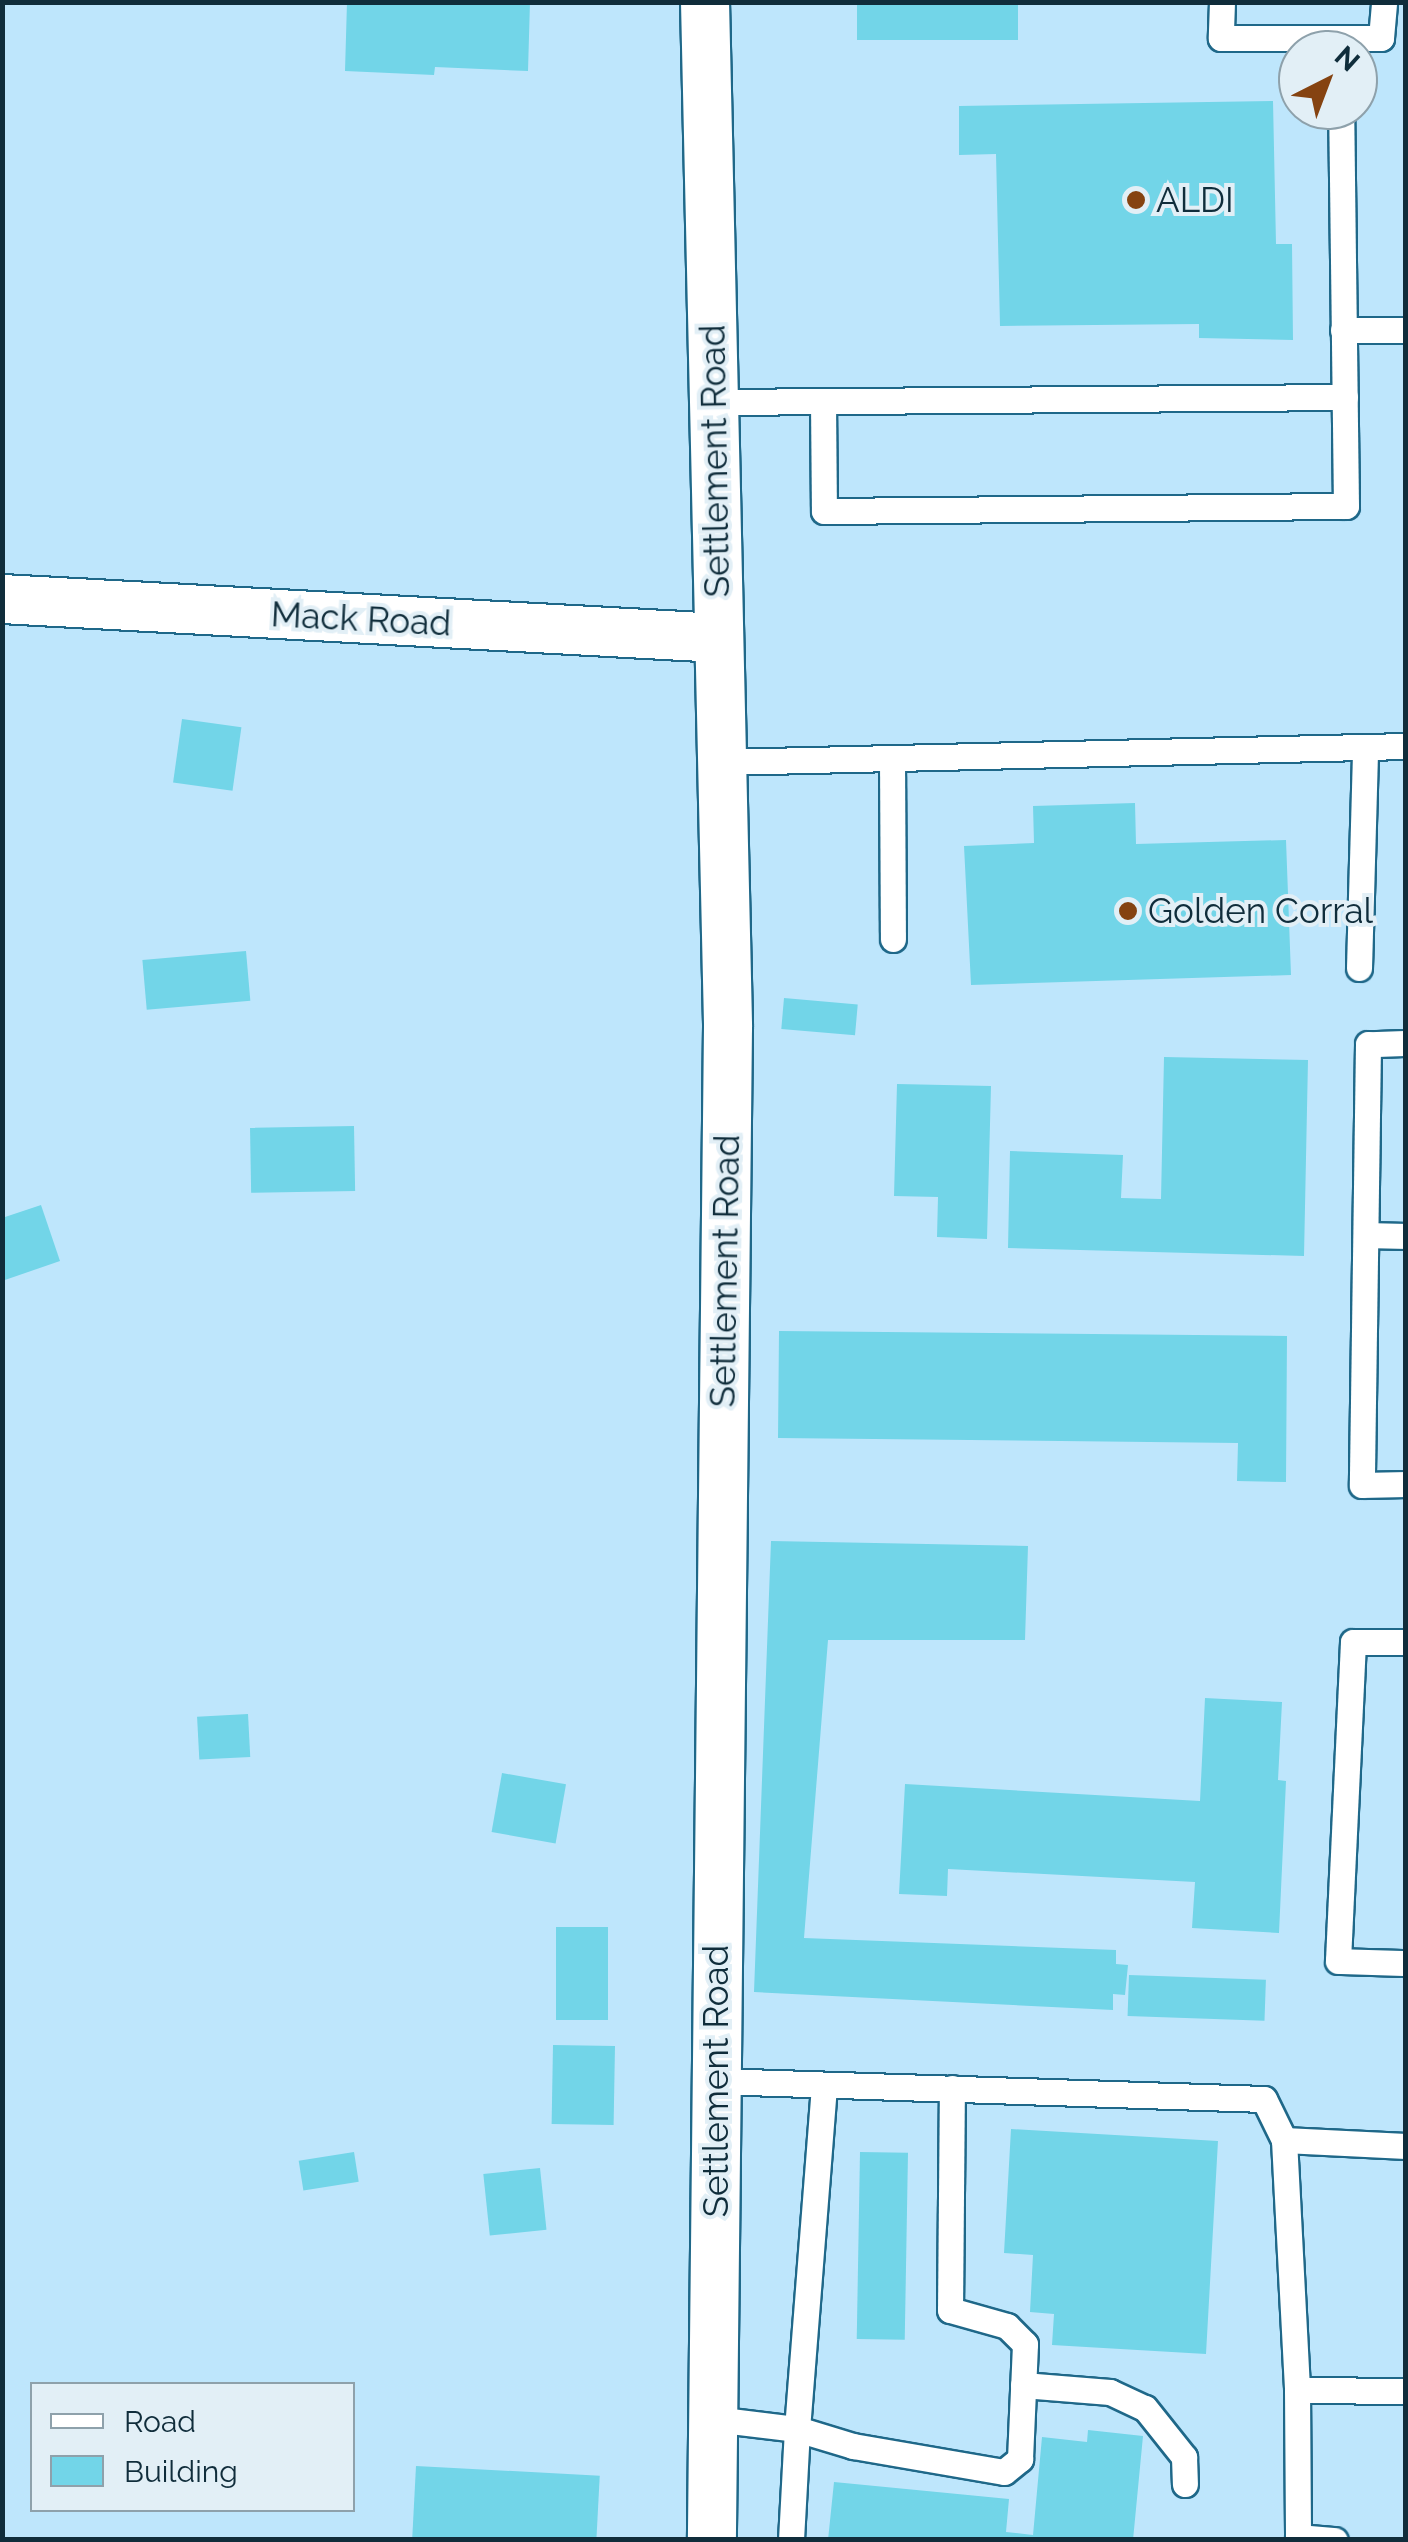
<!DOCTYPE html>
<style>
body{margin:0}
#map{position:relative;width:1408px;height:2542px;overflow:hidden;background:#bee6fc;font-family:Raleway,sans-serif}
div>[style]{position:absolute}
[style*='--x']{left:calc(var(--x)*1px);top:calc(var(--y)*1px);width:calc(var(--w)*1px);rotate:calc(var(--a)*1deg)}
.building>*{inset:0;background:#72d5e8;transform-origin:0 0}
.roads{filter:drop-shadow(2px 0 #1f6889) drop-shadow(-2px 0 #1f6889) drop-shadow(0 2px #1f6889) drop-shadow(0 -2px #1f6889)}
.service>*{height:25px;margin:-12.5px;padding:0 12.5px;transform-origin:12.5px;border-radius:12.5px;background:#fff}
.minor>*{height:48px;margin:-24px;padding:0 24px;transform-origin:24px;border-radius:24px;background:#fff}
.dots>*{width:28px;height:28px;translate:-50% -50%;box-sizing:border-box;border:5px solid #e2eff6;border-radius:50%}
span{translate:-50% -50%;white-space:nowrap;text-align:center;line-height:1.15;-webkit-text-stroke:8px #e2eff6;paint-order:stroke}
.poi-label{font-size:35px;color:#102d3b}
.left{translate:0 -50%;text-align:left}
.street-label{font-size:35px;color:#102d3b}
.frame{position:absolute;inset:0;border:5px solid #102d3b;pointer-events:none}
.legend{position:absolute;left:30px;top:2382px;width:325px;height:130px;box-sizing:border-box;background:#e2eff6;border:2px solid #8ea1ab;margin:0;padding:12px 18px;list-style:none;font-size:30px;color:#102d3b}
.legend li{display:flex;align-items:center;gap:20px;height:50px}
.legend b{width:50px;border:2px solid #8ea1ab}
.north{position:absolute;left:1278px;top:30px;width:100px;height:100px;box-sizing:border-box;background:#e2eff6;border:2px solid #8ea1ab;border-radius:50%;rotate:42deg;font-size:28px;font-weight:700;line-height:40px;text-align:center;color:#102d3b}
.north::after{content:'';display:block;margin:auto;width:35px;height:45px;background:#854311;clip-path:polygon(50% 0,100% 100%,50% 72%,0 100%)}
</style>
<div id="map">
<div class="building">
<i style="clip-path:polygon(347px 2px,530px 2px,528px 71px,435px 67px,434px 75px,345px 71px)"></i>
<i style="left:857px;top:2px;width:161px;height:38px"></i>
<i style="clip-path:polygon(1273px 101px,1276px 244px,1292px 244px,1293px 340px,1199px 338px,1199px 324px,1000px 326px,996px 154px,959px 155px,959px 106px)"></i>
<i style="left:182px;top:719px;width:60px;height:64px;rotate:8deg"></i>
<i style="clip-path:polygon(1135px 803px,1136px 844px,1286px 840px,1291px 975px,971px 985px,964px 846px,1034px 843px,1033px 806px)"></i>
<i style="left:246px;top:951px;width:50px;height:104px;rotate:85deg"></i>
<i style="left:784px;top:998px;width:74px;height:31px;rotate:5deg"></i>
<i style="clip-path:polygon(1164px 1057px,1308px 1060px,1304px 1256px,1008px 1248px,1010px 1151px,1123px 1155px,1121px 1198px,1161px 1199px)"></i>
<i style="clip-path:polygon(897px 1084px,991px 1086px,987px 1239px,937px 1237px,938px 1197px,894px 1196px)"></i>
<i style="left:354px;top:1126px;width:65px;height:104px;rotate:89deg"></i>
<i style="clip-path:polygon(41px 1205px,60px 1261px,2px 1281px,2px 1218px)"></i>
<i style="clip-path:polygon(779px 1331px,1287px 1336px,1286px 1482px,1237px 1481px,1238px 1443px,778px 1438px)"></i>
<i style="clip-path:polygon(771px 1541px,1028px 1546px,1025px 1640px,828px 1640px,804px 1938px,1116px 1950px,1116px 1964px,1128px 1965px,1125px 1995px,1113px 1994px,1113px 2010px,754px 1992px)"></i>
<i style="clip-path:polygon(1205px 1698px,1282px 1702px,1278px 1780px,1286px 1781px,1279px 1933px,1192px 1928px,1195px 1882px,948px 1869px,947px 1896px,899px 1894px,905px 1784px,1200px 1801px)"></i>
<i style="left:248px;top:1714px;width:43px;height:51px;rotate:87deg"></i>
<i style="left:502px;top:1773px;width:65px;height:60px;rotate:10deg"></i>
<i style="left:556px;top:1927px;width:52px;height:93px"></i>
<i style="left:1129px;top:1975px;width:137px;height:41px;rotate:2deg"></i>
<i style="left:553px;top:2045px;width:62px;height:79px;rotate:1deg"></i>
<i style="clip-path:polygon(1011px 2129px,1218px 2141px,1206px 2354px,1052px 2345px,1054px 2314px,1030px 2312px,1033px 2255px,1004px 2253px)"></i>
<i style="left:354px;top:2152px;width:30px;height:56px;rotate:81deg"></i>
<i style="left:860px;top:2152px;width:48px;height:187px;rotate:1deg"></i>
<i style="left:540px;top:2168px;width:62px;height:57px;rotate:84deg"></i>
<i style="clip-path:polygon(1088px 2430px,1143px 2436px,1133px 2540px,828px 2540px,834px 2482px,1009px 2499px,1006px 2532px,1033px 2535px,1042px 2437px,1087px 2442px)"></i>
<i style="left:416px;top:2466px;width:184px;height:74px;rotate:3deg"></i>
</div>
<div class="roads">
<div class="service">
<i style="--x:1222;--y:2;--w:36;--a:92"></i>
<i style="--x:1221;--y:38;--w:160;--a:0"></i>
<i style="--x:1381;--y:38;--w:36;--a:-85"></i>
<i style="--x:1343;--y:330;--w:63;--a:0"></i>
<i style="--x:823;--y:401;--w:110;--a:89.5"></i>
<i style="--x:824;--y:511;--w:522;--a:-0.55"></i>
<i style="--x:1346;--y:506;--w:396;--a:-90.7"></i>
<i style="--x:714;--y:402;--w:631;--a:-0.45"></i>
<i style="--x:892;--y:758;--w:181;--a:89.7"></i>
<i style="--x:723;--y:762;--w:683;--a:-1.34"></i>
<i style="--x:1359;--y:968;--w:221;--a:-88.4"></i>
<i style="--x:1406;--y:1043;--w:38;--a:178"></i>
<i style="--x:1368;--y:1044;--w:441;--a:90.8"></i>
<i style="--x:1362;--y:1485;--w:44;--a:-1.3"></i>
<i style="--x:1366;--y:1235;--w:40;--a:1.4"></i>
<i style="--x:1406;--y:1642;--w:53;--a:180"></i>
<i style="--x:1353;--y:1642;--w:319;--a:92.7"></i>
<i style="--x:1338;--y:1961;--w:68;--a:1.7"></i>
<i style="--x:716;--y:2081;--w:548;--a:1.88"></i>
<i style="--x:1264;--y:2099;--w:46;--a:64"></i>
<i style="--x:1284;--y:2140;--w:122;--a:2.8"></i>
<i style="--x:824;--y:2086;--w:344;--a:94.5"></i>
<i style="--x:797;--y:2429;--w:59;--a:16.9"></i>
<i style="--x:853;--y:2446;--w:153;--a:9.8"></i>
<i style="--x:1004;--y:2472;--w:21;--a:-39"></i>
<i style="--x:1020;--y:2459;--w:115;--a:-87.5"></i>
<i style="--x:1025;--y:2344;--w:25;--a:-135"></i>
<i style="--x:1007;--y:2326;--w:59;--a:-164.3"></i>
<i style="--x:950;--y:2310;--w:222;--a:-89.5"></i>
<i style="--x:1284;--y:2140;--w:250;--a:87"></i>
<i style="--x:1297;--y:2390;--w:150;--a:89.6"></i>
<i style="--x:1023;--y:2385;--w:87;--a:4.6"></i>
<i style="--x:1110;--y:2392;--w:38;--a:25"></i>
<i style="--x:1145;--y:2408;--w:63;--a:51.5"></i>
<i style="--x:1184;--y:2457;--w:27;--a:88"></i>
<i style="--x:1297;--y:2390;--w:109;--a:0.5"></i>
<i style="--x:714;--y:2419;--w:84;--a:6.9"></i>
<i style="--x:797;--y:2429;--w:111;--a:93.1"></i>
<i style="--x:1298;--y:2537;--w:37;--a:5"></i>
</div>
<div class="minor">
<i style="--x:705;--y:2;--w:1025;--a:88.71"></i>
<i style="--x:728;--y:1027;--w:1513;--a:90.61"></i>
<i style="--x:2;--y:599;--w:718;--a:3.11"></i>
</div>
</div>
<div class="dots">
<i style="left:1136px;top:200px;background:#854311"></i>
<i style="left:1128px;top:911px;background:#854311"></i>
</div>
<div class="poi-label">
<span class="left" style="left:1156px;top:200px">ALDI</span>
<span class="left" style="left:1148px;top:911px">Golden Corral</span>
</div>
<div class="street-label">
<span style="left:715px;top:461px;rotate:-91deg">Settlement Road</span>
<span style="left:361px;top:619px;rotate:3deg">Mack Road</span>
<span style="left:725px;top:1271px;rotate:-89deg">Settlement Road</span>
<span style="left:716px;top:2081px;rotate:-90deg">Settlement Road</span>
</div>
<div class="frame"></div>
<ul class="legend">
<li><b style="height:12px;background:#fff"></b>Road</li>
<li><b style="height:28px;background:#72d5e8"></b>Building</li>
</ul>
<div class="north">N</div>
</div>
